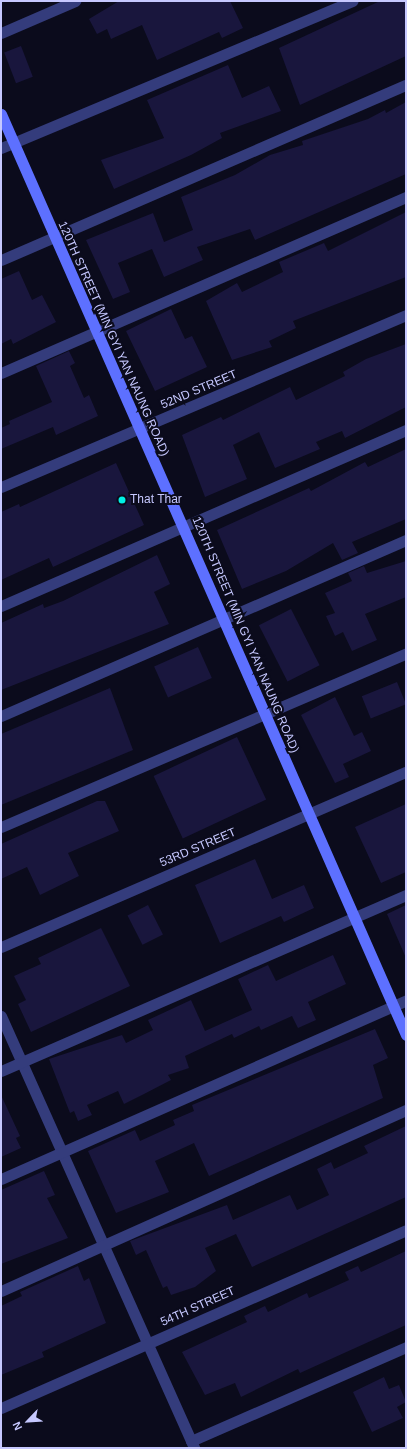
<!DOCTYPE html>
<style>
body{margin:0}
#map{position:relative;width:407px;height:1449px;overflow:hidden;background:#0b0b1c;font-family:Helvetica,sans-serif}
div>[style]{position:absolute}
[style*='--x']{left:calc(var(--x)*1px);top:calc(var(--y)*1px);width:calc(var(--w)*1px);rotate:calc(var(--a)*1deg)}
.building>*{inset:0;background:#19163d;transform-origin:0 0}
.minor>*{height:11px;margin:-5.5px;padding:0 5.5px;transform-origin:5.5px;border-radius:5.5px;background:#343c7c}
.secondary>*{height:11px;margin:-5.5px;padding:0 5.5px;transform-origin:5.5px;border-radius:5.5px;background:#5d70ff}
.dots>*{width:11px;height:11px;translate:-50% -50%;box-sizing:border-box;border:2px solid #0b0b1c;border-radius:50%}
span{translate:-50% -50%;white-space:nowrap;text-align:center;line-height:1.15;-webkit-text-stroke:4px #0b0b1c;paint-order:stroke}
.street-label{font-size:12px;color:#c6c8ff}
.poi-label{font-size:12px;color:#c6c8ff}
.left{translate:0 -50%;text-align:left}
.frame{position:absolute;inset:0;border:2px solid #c6c8ff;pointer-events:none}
.north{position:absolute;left:8px;top:1401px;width:40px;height:40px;-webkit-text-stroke:3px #0b0b1c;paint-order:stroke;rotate:245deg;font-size:11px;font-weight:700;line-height:16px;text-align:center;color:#c6c8ff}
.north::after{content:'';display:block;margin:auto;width:14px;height:18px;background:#c6c8ff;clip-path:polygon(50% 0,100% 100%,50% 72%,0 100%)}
</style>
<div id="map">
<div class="building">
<i style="clip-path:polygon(119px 1px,230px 1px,243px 28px,222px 38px,219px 32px,157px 60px,142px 25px,111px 39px,107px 29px,97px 34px,89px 19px)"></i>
<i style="clip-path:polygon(380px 1px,406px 1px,406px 56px,300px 105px,279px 48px)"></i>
<i style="left:21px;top:46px;width:33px;height:18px;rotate:69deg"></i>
<i style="clip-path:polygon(228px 65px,242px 98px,269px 86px,281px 111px,220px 133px,222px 138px,191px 155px,114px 189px,101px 160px,164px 138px,147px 100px)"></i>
<i style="clip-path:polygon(406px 102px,406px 174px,255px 240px,250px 229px,197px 247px,203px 260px,164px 277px,152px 249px,118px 263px,130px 292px,113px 299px,86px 240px,153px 213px,164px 242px,193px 230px,181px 197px,235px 175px,270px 155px,303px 145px,302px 141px,368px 119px,385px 110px,386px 113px)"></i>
<i style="clip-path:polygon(406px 212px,406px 277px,293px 321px,296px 328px,269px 341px,272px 347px,232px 360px,206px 301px,237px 283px,242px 292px,283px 272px,279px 262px,324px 243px,328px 251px)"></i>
<i style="clip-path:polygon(19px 271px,32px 300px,42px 295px,56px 322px,13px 344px,11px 339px,1px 344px,1px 279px)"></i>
<i style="clip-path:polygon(171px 309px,185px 339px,192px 336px,207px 367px,155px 391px,126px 331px)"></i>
<i style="clip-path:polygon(406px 344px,406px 407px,345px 438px,342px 431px,316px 442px,320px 449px,275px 468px,259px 432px,233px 445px,247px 479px,205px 497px,182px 435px,221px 417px,223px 420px,290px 387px,296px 400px,345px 376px,343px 372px,366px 359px)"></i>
<i style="clip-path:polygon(69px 351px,75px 363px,70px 366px,84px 398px,89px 395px,98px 416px,56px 435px,53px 427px,1px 449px,1px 428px,10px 424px,9px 421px,52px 402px,36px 366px)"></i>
<i style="clip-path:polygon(406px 449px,406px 519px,352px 542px,358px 553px,342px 560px,333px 543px,286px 571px,242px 589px,217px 530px,309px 488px,311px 491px,365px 462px,368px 467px)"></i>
<i style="clip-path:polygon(116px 463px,144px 525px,53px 567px,49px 558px,1px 580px,1px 512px,19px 504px,20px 507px)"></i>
<i style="clip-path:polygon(157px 555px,170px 584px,154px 592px,169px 624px,1px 690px,1px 623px,43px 604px,44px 608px,63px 601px)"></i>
<i style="clip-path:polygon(406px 561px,406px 597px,365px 614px,377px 640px,352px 651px,343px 632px,335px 636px,326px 616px,335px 613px,325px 593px,352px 581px,348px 573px,364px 566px,367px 573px)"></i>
<i style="left:291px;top:609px;width:63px;height:36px;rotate:63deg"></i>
<i style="left:198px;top:647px;width:34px;height:48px;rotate:66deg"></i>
<i style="left:397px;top:682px;width:24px;height:38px;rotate:68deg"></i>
<i style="clip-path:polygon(110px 688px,133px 750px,1px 805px,1px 734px)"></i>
<i style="clip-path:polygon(335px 697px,354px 736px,362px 732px,371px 751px,343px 764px,349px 777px,335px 783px,301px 715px)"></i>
<i style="left:237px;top:737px;width:69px;height:92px;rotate:65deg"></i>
<i style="clip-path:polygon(97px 801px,105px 801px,119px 831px,68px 853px,79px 876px,40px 895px,27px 867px,1px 879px,1px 844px)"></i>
<i style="clip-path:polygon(406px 804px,406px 872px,381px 883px,355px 827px)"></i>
<i style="clip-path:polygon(255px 859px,272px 899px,304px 885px,314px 908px,284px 922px,281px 916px,220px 943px,195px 885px)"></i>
<i style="left:148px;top:905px;width:33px;height:23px;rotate:63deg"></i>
<i style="clip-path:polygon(406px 905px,406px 958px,387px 914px)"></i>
<i style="clip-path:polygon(101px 928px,130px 986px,31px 1032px,18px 1004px,26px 1000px,14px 976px,41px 964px,38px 958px)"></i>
<i style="clip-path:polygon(333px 955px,346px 984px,308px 1002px,316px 1020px,298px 1028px,292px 1016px,261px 1030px,259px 1026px,234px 1038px,232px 1034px,185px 1056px,189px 1068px,168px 1075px,171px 1080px,144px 1094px,124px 1104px,118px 1091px,87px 1105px,92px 1115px,78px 1121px,74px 1111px,70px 1113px,49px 1059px,122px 1035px,126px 1043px,153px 1030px,148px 1020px,191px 1000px,205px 1031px,252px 1010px,238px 979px,268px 965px,276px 981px)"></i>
<i style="clip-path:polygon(375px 1029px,388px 1058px,373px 1065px,383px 1098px,209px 1176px,194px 1143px,155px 1161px,169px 1192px,116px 1213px,88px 1151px,135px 1130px,140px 1141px,175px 1125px,173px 1120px,194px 1111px,192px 1105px)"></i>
<i style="clip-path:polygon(1px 1095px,20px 1136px,16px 1138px,21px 1148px,1px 1157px)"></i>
<i style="clip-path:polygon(406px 1126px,406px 1197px,252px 1267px,236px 1234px,205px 1248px,216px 1271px,195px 1287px,171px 1295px,167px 1286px,163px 1288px,146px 1250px,136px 1255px,130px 1241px,227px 1205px,233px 1220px,290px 1195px,297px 1210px,329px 1195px,317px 1169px,331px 1162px,334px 1169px,368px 1153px,364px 1146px)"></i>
<i style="clip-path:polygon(44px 1171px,55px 1195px,47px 1198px,68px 1238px,1px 1264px,1px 1190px)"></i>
<i style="clip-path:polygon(406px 1251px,406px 1325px,300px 1373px,298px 1369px,241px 1397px,235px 1383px,205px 1395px,182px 1352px,247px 1322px,244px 1316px,265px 1306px,268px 1312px,307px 1293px,309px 1298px,349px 1280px,345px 1272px,358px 1266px,361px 1272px)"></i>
<i style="clip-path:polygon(78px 1266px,84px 1281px,89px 1278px,106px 1323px,42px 1352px,44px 1357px,1px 1375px,1px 1306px,22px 1296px,20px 1292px)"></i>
<i style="clip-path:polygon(384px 1377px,389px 1389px,399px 1385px,406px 1402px,397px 1407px,403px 1418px,372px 1432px,353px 1392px)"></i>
</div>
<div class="minor">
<i style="--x:1;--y:33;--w:81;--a:-23.4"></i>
<i style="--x:1;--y:148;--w:381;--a:-22.7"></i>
<i style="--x:1;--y:260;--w:441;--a:-23.4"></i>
<i style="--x:1;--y:373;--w:442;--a:-23.5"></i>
<i style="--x:1;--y:487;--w:440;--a:-23"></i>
<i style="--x:1;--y:606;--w:442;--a:-23.5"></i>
<i style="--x:1;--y:716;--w:442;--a:-23.5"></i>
<i style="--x:1;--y:827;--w:441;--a:-23.2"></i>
<i style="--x:1;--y:947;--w:441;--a:-23.4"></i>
<i style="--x:1;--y:1016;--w:473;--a:65.9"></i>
<i style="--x:1;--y:1071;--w:442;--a:-23.5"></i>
<i style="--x:1;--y:1179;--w:443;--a:-23.8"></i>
<i style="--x:1;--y:1291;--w:444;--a:-24.1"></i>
<i style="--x:1;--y:1408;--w:442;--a:-23.7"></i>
<i style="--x:191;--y:1441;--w:235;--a:-23.6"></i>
</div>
<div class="secondary">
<i style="--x:1;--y:114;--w:1006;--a:66.26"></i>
</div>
<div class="dots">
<i style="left:122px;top:500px;background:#00f1e6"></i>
</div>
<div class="street-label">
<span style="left:113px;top:339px;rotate:66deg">120TH STREET (MIN GYI YAN NAUNG ROAD)</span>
<span style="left:199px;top:390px;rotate:-23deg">52ND STREET</span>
<span style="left:245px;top:635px;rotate:67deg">120TH STREET (MIN GYI YAN NAUNG ROAD)</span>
<span style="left:198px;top:848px;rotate:-23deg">53RD STREET</span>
<span style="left:198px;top:1307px;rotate:-24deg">54TH STREET</span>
</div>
<div class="poi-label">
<span class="left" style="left:130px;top:500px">That Thar</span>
</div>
<div class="frame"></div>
<div class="north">N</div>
</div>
